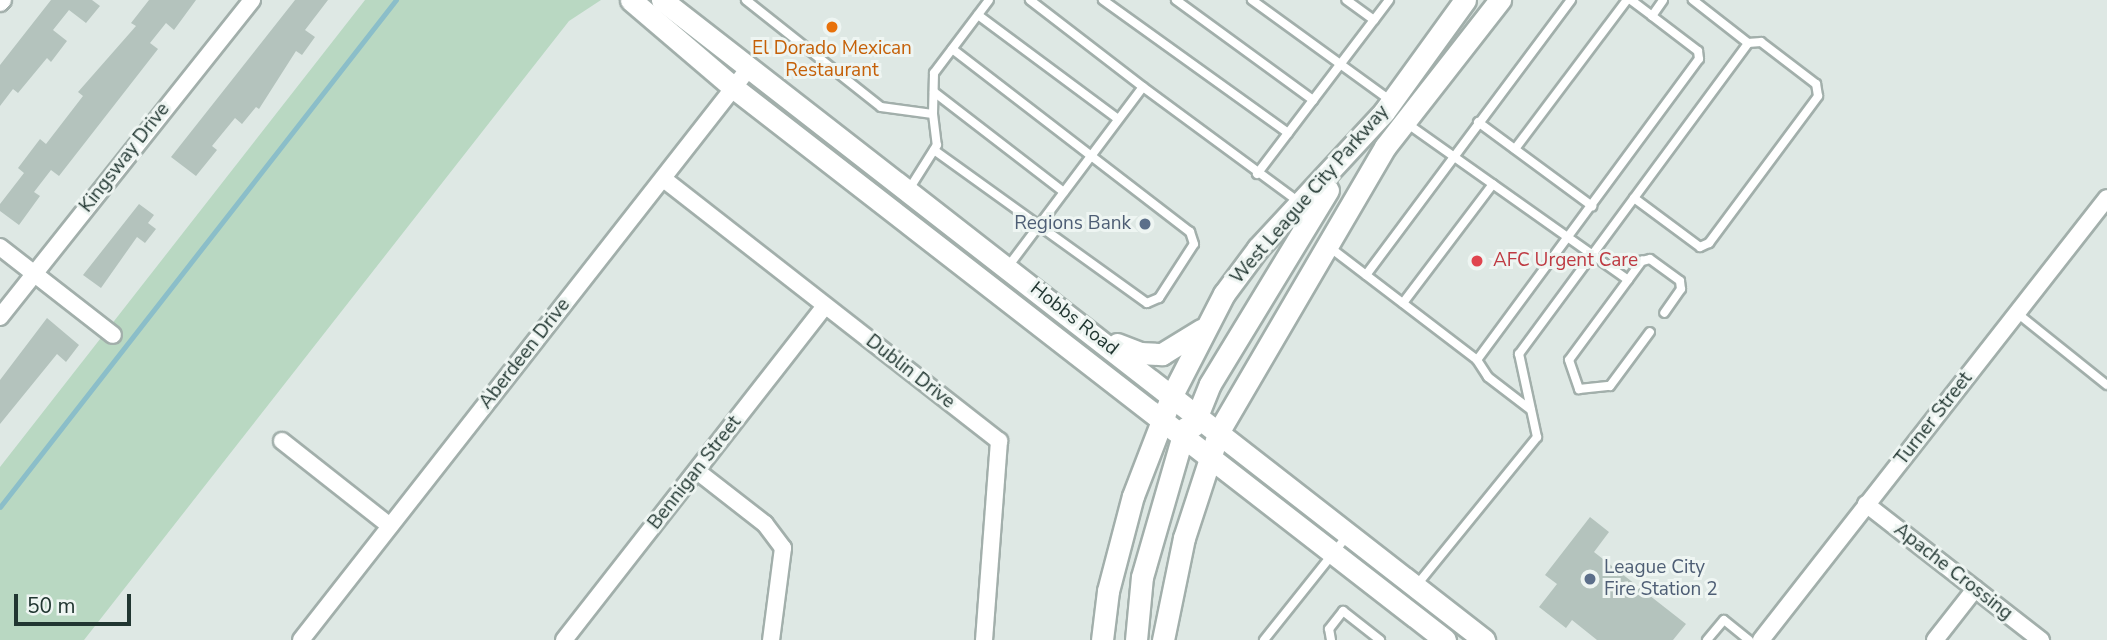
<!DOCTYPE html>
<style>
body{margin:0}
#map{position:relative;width:2107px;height:640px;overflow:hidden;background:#dee8e4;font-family:"Nunito Sans",sans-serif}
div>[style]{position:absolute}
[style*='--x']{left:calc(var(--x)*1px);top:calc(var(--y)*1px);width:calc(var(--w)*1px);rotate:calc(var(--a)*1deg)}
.green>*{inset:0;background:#b9d8c2}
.stream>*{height:4.5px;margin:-2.25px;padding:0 2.25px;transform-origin:2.25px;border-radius:2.25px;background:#8bbec9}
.building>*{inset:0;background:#b4c3bd}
.roads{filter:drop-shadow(2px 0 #a2afab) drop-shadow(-2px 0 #a2afab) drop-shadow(0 2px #a2afab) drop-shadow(0 -2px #a2afab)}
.lane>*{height:8px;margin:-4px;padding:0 4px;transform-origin:4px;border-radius:4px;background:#fff}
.street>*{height:16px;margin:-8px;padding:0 8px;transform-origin:8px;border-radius:8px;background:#fff}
.secondary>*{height:21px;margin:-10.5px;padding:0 10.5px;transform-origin:10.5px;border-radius:10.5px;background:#fff}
.dots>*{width:19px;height:19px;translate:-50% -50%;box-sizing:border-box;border:4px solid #eef5f2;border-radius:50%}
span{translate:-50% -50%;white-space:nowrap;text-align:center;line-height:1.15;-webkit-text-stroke:6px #eef5f2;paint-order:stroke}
.food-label{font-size:19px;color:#c56008}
.street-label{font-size:19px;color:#213631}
.service-label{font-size:19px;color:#4e5e75}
.right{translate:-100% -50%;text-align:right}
.left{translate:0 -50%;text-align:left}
.health-label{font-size:19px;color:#be3a42}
.scale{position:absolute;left:14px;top:594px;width:117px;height:32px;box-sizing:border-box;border:4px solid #213631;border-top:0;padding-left:9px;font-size:21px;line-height:24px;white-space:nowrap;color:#213631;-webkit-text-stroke:5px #eef5f2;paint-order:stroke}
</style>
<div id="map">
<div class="green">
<i style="clip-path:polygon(365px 0,601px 0,569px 21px,84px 640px,0 640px,0 467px)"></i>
</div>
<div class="stream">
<i style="--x:0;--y:507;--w:643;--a:-52.01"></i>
</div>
<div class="building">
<i style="clip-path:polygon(51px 0,92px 0,100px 6px,86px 23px,69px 10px,53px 30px,67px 41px,51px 62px,47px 58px,18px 93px,13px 89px,0 106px,0 65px)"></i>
<i style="clip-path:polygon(149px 0,196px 0,174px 30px,166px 23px,150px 43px,158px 49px,59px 176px,51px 170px,34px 192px,40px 196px,19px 225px,0 211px,0 204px,24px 173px,18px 168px,40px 139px,46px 144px,83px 96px,78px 92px,136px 26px,131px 23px)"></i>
<i style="clip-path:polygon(295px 0,328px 0,305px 30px,315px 37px,302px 55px,296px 51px,259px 109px,256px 107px,242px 124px,235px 118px,212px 146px,217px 150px,196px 176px,171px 157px)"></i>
<i style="clip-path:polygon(139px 204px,154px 215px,148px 223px,156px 229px,145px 243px,137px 237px,101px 288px,83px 275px)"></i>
<i style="clip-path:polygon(47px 318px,79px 345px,66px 362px,57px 354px,0 424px,0 380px)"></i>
<i style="clip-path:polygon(1590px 517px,1609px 532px,1594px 552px,1686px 624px,1673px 640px,1597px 640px,1572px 620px,1566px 628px,1539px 607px,1557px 584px,1545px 575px)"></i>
</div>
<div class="roads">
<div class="lane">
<i style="--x:746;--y:0;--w:172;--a:38.4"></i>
<i style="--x:881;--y:107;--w:52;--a:7.7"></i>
<i style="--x:933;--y:114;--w:31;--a:83"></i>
<i style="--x:937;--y:145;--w:54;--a:122.2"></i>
<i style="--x:1030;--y:0;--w:143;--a:37.6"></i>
<i style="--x:1103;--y:0;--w:228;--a:35.7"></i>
<i style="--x:1176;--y:0;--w:170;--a:36.1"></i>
<i style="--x:1252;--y:0;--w:172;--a:36"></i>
<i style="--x:1631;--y:0;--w:26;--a:37"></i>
<i style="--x:978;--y:15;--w:174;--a:36.6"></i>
<i style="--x:1374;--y:20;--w:25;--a:-53"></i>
<i style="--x:934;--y:92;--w:164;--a:37.6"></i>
<i style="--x:933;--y:114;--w:41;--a:-88.6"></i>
<i style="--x:934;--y:73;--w:91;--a:-53"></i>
<i style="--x:1405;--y:122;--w:273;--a:35.3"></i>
<i style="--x:1628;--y:280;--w:24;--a:-54"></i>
<i style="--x:1642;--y:261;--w:8;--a:-14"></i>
<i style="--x:1650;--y:259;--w:37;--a:36"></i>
<i style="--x:1680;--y:281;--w:8;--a:83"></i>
<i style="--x:1681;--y:289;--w:29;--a:125"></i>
<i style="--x:1478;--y:122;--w:142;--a:36.4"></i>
<i style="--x:1515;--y:149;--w:186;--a:-53.1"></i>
<i style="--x:934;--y:150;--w:262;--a:35.7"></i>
<i style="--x:1147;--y:303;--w:13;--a:-23"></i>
<i style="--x:1159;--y:298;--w:64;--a:-57.1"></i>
<i style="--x:1194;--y:244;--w:13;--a:-108"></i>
<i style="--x:1190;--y:232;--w:300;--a:-142.4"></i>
<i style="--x:1257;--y:174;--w:193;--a:-52.8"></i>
<i style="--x:1374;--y:20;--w:34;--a:-144"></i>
<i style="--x:1634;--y:198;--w:82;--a:36.6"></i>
<i style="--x:1700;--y:247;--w:10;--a:-24"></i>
<i style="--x:1709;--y:243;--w:183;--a:-53.4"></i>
<i style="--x:1818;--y:96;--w:12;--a:-99"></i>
<i style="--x:1816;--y:84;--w:69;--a:-142.6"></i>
<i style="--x:1761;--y:42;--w:13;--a:176"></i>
<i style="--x:1328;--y:246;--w:188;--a:37.4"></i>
<i style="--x:1477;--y:360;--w:20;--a:57"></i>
<i style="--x:1488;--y:377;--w:54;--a:37.5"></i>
<i style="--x:1007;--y:268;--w:226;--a:-53.1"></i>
<i style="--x:1143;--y:87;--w:194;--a:36.4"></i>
<i style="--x:1366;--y:275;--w:343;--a:-53.3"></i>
<i style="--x:1628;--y:280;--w:99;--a:126.4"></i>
<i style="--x:1569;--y:360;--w:31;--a:71"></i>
<i style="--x:1579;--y:389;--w:31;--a:-6"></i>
<i style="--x:1610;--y:386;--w:67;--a:-53.5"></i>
<i style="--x:1403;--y:303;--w:149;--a:-52.9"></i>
<i style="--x:2017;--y:313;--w:115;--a:38.7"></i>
<i style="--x:1477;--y:360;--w:374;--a:-53.6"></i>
<i style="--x:1699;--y:59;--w:8;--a:-97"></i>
<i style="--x:1698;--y:51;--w:58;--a:-142.7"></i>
<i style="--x:1652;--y:16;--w:19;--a:-55"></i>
<i style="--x:1416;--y:586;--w:192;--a:-50.9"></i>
<i style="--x:1537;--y:437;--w:85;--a:-102.2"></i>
<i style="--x:1519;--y:354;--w:386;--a:-53.6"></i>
<i style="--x:1748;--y:43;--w:70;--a:-142"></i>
<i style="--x:1264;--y:640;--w:133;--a:-51.4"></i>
<i style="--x:1331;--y:640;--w:11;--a:-100"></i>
<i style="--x:1329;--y:629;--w:23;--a:-52"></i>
<i style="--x:1343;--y:611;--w:47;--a:38.1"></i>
<i style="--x:1707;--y:640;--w:26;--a:-50"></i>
<i style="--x:1724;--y:620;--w:32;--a:39"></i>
</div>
<div class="street">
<i style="--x:0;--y:3;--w:4;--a:-45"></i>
<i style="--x:665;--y:180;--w:424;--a:38"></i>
<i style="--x:999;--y:441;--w:200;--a:94.3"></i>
<i style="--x:0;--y:247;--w:143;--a:37.9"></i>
<i style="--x:0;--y:317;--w:405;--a:-51.5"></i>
<i style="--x:282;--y:441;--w:137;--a:38.2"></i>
<i style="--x:697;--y:471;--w:86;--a:37.9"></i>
<i style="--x:765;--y:524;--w:30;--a:53"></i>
<i style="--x:783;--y:548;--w:93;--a:97.4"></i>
<i style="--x:1866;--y:504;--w:222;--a:37.9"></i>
<i style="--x:301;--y:640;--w:727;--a:-51.93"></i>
<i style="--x:564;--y:640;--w:424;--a:-52"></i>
<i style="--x:1761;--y:640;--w:561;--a:-51.95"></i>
<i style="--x:1935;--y:640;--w:65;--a:-51.9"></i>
</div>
<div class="secondary">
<i style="--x:631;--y:0;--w:135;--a:40.5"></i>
<i style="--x:734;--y:88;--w:900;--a:37.82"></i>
<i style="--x:662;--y:0;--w:1042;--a:37.9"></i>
<i style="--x:1117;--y:344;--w:25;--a:21"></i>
<i style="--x:1140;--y:353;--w:22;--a:3"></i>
<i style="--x:1162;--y:354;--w:46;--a:-31.6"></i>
<i style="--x:1193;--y:426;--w:45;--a:-68"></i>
<i style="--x:1210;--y:384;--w:227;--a:-58.7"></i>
<i style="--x:1102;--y:640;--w:49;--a:-83"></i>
<i style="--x:1108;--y:591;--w:98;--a:-75.3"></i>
<i style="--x:1133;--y:496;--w:108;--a:-68.9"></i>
<i style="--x:1172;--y:395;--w:114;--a:-62.8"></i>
<i style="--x:1224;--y:294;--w:57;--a:-53.5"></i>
<i style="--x:1258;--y:248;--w:185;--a:-47.2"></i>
<i style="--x:1384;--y:112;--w:138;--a:-54.1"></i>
<i style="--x:1136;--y:640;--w:63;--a:-84.6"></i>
<i style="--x:1142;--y:577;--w:155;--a:-73.9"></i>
<i style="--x:1163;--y:640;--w:104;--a:-78.4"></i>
<i style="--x:1184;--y:538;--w:113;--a:-71.9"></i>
<i style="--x:1219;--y:431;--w:329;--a:-59.7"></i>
<i style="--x:1385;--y:147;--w:187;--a:-52"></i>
</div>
</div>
<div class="dots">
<i style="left:832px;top:27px;background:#e8710a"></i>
<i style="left:1145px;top:224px;background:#5c6f8a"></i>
<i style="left:1477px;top:261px;background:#e0444e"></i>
<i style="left:1590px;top:579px;background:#5c6f8a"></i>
</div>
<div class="food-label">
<span style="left:832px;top:60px">El Dorado Mexican<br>Restaurant</span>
</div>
<div class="street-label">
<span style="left:125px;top:158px;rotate:-52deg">Kingsway Drive</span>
<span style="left:1310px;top:195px;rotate:-49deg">West League City Parkway</span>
<span style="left:1074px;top:319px;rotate:38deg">Hobbs Road</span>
<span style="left:525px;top:354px;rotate:-52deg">Aberdeen Drive</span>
<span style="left:910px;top:372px;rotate:38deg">Dublin Drive</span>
<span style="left:1934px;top:419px;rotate:-52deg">Turner Street</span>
<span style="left:695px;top:473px;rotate:-52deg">Bennigan Street</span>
<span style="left:1953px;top:572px;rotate:38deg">Apache Crossing</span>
</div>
<div class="service-label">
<span class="right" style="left:1131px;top:224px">Regions Bank</span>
<span class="left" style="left:1604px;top:579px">League City<br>Fire Station 2</span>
</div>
<div class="health-label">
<span class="left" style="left:1493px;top:261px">AFC Urgent Care</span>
</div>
<div class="scale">50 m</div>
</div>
